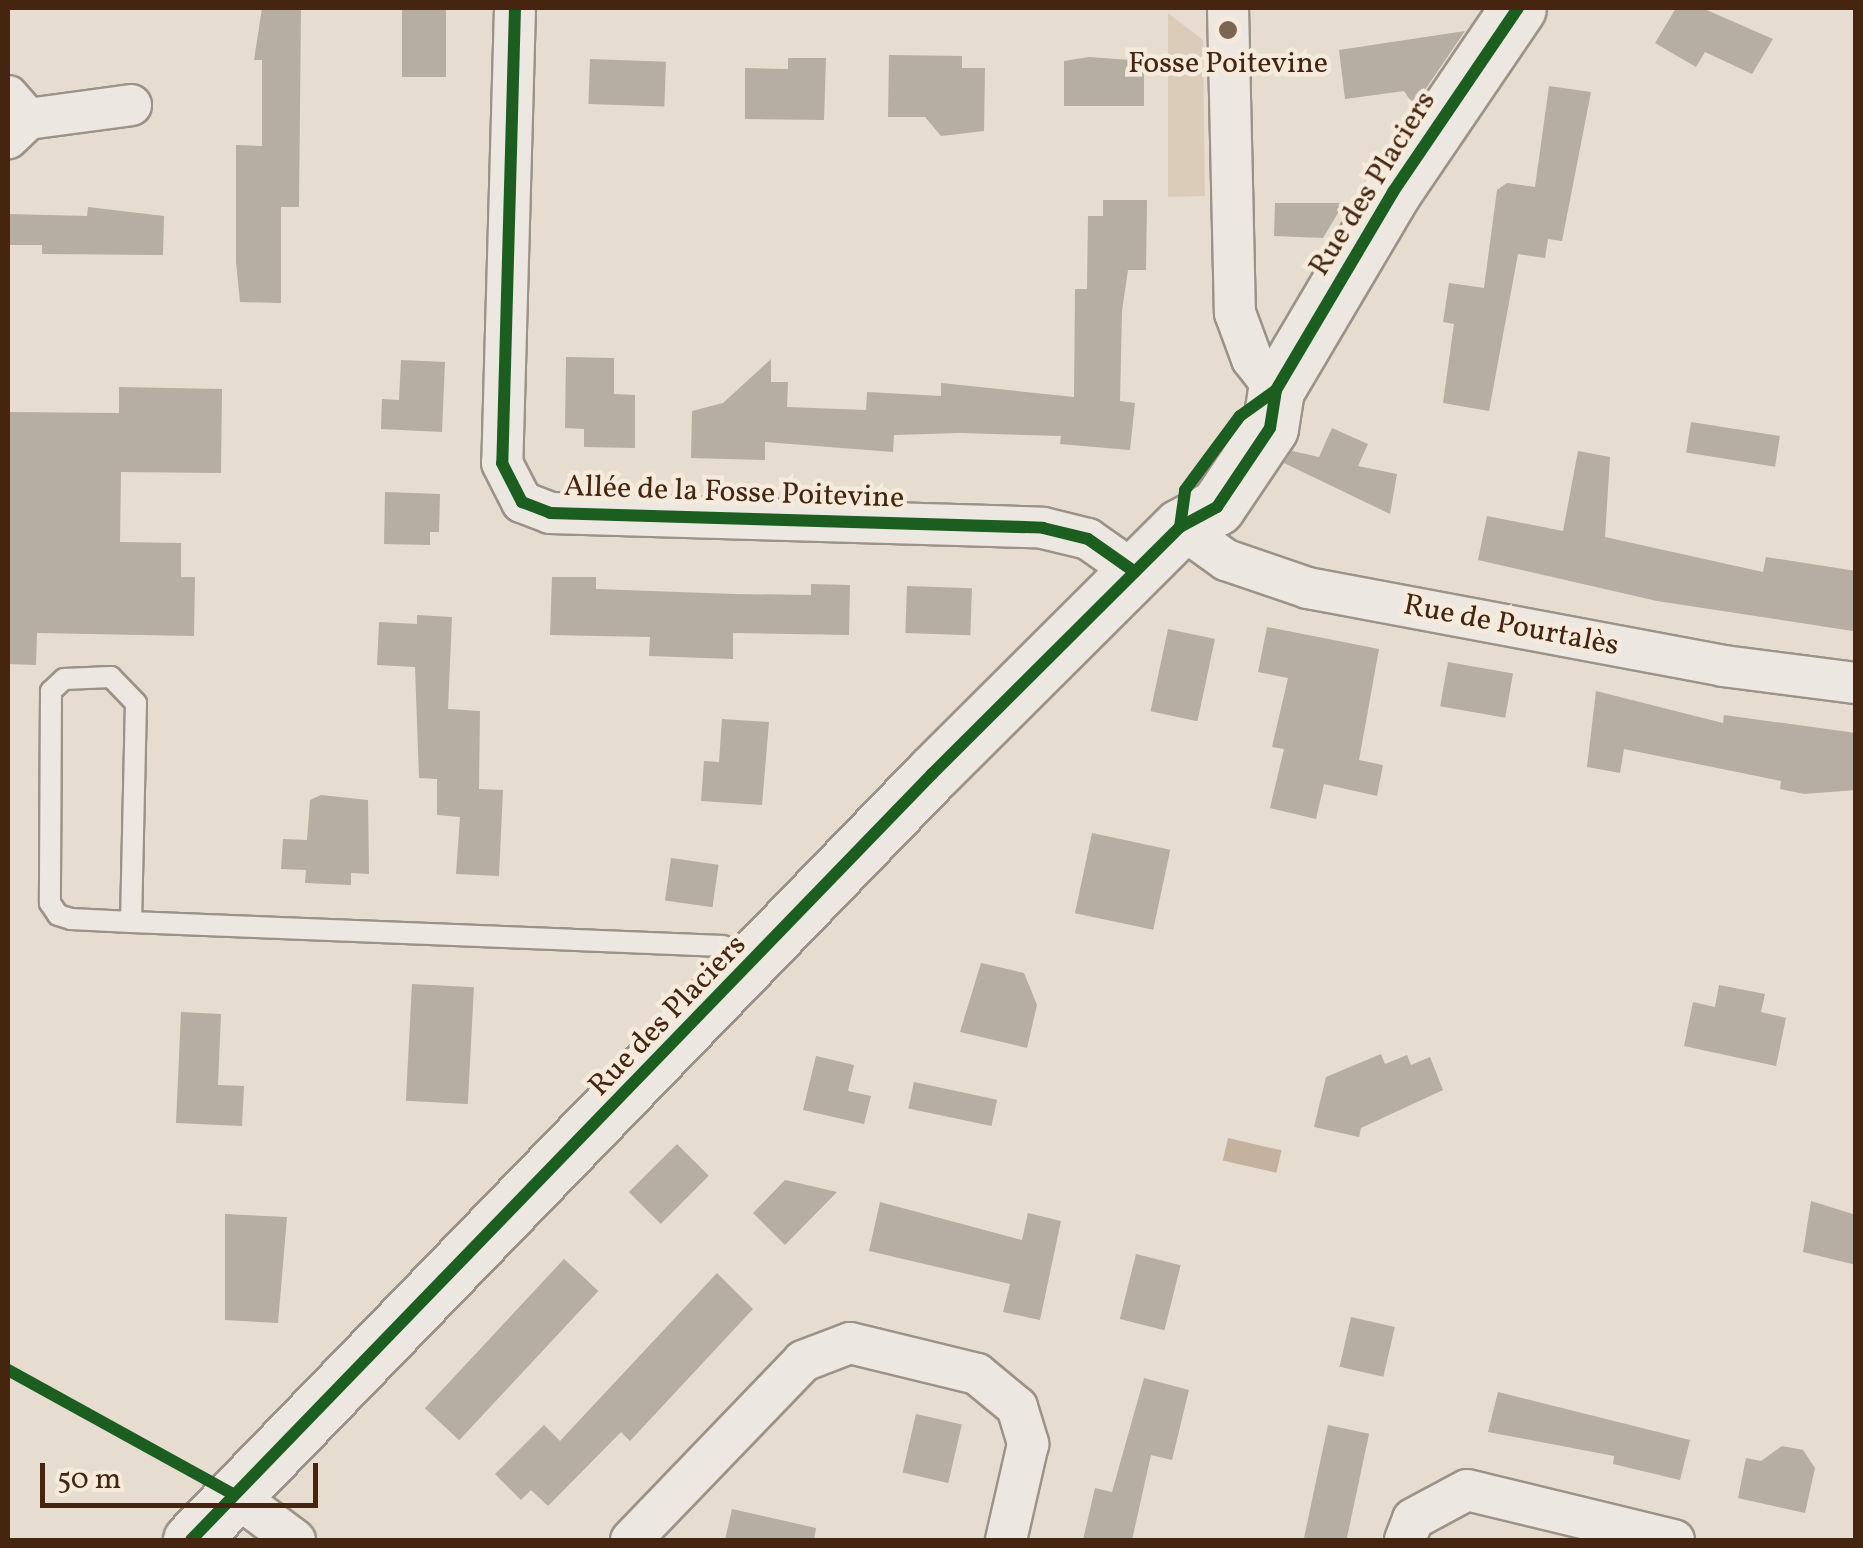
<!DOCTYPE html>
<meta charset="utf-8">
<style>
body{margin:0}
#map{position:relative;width:1863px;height:1548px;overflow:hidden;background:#e6ddd0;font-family:Vollkorn,serif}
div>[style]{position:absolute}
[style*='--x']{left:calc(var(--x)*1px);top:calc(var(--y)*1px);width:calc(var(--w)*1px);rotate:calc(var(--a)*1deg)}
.green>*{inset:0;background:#dbccba}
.water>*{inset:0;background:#c4b29e;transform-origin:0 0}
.building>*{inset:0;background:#b6ada3;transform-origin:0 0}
.roads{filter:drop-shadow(2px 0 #9c9388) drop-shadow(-2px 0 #9c9388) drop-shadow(0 2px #9c9388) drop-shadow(0 -2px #9c9388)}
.lane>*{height:20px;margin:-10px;padding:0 10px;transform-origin:10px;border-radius:10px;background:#ece7e0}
.street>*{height:40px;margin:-20px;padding:0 20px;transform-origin:20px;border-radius:20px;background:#ece7e0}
.secondary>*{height:55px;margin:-27.5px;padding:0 27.5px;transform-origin:27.5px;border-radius:27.5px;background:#ece7e0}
.cycleway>*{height:12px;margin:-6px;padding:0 6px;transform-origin:6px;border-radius:6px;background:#1b5e20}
.dots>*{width:28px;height:28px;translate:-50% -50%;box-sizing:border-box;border:5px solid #f5eadb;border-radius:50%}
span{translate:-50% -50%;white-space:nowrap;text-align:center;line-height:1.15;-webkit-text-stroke:9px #f5eadb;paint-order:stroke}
.poi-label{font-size:30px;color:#45250f}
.street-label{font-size:30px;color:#45250f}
.frame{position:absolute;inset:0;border:10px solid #45250f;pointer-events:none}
.scale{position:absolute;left:40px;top:1463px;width:278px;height:45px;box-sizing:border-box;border:5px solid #45250f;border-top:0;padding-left:12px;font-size:30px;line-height:35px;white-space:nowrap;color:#45250f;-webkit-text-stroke:8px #f5eadb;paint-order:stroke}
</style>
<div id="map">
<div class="green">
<i style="clip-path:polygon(1168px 13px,1203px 40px,1205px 196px,1168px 197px)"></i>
</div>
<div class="water">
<i style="left:1228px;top:1138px;width:55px;height:23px;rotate:13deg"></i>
</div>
<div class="building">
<i style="clip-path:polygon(262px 8px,301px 8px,299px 207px,281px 207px,281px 303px,240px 302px,236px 262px,236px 145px,262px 146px,262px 60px,254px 60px)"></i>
<i style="left:402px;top:8px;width:44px;height:69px"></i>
<i style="clip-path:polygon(1676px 8px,1702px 8px,1773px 39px,1752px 74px,1705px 52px,1696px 67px,1655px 43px)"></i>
<i style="clip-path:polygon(1465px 31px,1414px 106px,1404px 91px,1345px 99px,1339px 50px)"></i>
<i style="clip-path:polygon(889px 55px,962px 56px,962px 68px,985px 68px,984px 131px,941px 136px,925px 117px,888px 117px)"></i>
<i style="clip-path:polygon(1089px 57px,1144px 61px,1144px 106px,1064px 106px,1064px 61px)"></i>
<i style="clip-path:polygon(788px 58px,826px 58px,824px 120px,745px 119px,745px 68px,788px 69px)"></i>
<i style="left:590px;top:59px;width:76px;height:45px;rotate:2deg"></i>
<i style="clip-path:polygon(1549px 86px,1591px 92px,1562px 241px,1548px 239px,1545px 258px,1518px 254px,1489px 411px,1443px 403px,1454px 324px,1443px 322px,1449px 283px,1484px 288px,1497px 190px,1507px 183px,1535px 187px)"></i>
<i style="clip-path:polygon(1103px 200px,1147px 200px,1146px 270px,1128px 270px,1122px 311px,1120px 401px,1135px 403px,1130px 450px,1060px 444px,1061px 436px,960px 433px,894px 435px,893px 452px,765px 442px,765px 460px,691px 458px,692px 411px,723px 403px,771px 359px,771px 382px,788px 382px,787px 407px,866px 410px,867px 392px,941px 396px,941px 383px,1074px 397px,1075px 289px,1087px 289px,1088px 216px,1103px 216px)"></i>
<i style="clip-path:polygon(1275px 203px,1344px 203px,1323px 238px,1274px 236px)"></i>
<i style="clip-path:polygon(88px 207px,164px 216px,163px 255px,42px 254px,42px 245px,8px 245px,8px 214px,87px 216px)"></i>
<i style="clip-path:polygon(566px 357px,614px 358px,614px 394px,635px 395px,635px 448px,584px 447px,584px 429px,565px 428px)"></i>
<i style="clip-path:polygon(401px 360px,445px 362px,442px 432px,381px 429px,382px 399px,399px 400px)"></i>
<i style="clip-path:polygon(119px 387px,222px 389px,221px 473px,121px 472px,120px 542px,181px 543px,181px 577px,195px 577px,194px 636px,37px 633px,36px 665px,8px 664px,8px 412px,119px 413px)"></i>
<i style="left:1691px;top:422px;width:90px;height:31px;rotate:9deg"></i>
<i style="clip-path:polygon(1332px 428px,1368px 444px,1358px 466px,1397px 474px,1390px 514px,1284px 463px,1292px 451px,1319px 457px)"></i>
<i style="clip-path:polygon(1578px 451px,1610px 457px,1605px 537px,1763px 572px,1766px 557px,1856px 571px,1853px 631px,1657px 601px,1478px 560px,1487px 516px,1563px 531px)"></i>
<i style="clip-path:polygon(385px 492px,440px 494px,439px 532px,430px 532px,430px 545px,384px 544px)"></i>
<i style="clip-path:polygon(552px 577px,596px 577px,596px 589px,734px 594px,811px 595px,811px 584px,850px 585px,849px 635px,733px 633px,733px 659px,649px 656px,650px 637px,550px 635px)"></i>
<i style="left:907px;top:586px;width:65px;height:47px;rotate:2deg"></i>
<i style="clip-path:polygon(417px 615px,452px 617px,448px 709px,480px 711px,479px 789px,503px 790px,499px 876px,456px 874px,460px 817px,437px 815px,437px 779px,419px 778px,415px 667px,377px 665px,379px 622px,417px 624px)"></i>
<i style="clip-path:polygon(1267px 627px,1379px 649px,1359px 760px,1383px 765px,1377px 796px,1324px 784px,1316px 819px,1270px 808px,1284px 749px,1272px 747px,1288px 678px,1258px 672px)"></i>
<i style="left:1168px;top:629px;width:48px;height:84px;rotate:12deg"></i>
<i style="left:1448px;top:662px;width:66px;height:45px;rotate:10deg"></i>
<i style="clip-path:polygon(1596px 691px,1723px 723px,1724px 715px,1856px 733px,1856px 790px,1804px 794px,1780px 789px,1781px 781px,1624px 749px,1620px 773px,1587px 767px)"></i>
<i style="clip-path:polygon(722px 719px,769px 722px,762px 805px,701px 801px,704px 761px,719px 762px)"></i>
<i style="clip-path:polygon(321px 795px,368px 800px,369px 874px,351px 873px,351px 885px,305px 883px,306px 870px,281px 869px,283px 839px,307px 840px,310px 800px)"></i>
<i style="left:1092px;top:833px;width:80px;height:82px;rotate:12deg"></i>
<i style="left:671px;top:858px;width:48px;height:43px;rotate:8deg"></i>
<i style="clip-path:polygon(981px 963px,1024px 973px,1037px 1005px,1027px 1048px,960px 1032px)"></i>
<i style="left:412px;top:984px;width:62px;height:117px;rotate:3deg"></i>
<i style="clip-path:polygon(1719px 985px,1765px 994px,1761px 1012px,1786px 1018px,1776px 1066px,1684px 1046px,1693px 1002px,1715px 1007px)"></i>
<i style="clip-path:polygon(181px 1012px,221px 1014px,218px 1085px,244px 1086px,242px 1126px,176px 1123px)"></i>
<i style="clip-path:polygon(1381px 1054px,1385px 1064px,1407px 1055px,1411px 1065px,1430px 1057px,1443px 1090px,1361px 1128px,1359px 1137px,1314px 1127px,1326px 1077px)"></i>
<i style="clip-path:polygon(816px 1056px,854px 1065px,848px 1091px,871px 1096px,864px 1124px,803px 1110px)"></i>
<i style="left:914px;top:1082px;width:85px;height:27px;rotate:12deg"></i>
<i style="left:677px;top:1144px;width:45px;height:68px;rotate:45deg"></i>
<i style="clip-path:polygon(785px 1180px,837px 1192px,785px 1245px,753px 1213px)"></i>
<i style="clip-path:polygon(1811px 1201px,1856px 1215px,1856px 1265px,1803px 1252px)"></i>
<i style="clip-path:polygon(880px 1202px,1022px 1240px,1028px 1213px,1061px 1221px,1040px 1320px,1003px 1312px,1010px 1284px,869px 1251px)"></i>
<i style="clip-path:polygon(225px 1214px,287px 1217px,278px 1323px,225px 1320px)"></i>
<i style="left:1136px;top:1254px;width:46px;height:67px;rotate:14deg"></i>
<i style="left:564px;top:1259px;width:47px;height:204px;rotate:43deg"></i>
<i style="clip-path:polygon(717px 1273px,753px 1309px,630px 1441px,621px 1432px,548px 1506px,531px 1490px,521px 1500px,495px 1474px,544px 1425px,560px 1441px)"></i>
<i style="left:1351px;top:1317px;width:45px;height:51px;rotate:13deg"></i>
<i style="clip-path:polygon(1144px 1378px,1189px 1390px,1172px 1460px,1151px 1455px,1132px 1540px,1083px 1540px,1095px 1488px,1112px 1492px)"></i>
<i style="clip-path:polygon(1498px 1392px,1690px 1440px,1680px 1480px,1613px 1464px,1614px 1456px,1488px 1432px)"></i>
<i style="left:916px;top:1414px;width:47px;height:60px;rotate:13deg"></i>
<i style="left:1328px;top:1425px;width:42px;height:118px;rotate:12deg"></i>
<i style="clip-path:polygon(1782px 1446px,1803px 1450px,1815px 1468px,1805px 1513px,1738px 1498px,1746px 1458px,1761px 1461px)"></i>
<i style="clip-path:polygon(732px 1509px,816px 1528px,814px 1540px,725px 1540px)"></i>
</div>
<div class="roads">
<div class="lane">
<i style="--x:131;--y:922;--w:219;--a:-88.7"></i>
<i style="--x:136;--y:703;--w:36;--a:-134"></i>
<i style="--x:111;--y:677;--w:47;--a:177.6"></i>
<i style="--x:64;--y:679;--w:18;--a:137"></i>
<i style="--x:51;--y:691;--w:212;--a:90.3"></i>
<i style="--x:50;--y:903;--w:14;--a:56"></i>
<i style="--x:58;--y:915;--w:14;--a:17"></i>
<i style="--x:71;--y:919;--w:60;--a:2.9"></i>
<i style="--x:131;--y:922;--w:592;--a:2.32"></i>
<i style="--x:723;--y:946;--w:30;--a:28"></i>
</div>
<div class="street">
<i style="--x:515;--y:8;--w:455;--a:91.6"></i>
<i style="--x:502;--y:463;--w:44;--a:62.9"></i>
<i style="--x:522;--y:502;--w:30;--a:21"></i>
<i style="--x:550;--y:513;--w:493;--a:1.7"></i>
<i style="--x:1043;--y:528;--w:46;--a:13.7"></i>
<i style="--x:1088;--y:539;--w:57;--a:35.1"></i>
<i style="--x:1228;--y:8;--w:305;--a:88.7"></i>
<i style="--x:1235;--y:313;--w:49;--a:69.7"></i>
<i style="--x:1252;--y:359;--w:39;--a:52"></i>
<i style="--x:8;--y:96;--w:30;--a:49"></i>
<i style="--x:28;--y:119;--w:28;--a:136"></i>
<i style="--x:28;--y:119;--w:104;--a:-7.7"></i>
<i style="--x:1180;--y:527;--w:57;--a:35.7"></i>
<i style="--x:1226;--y:560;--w:87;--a:18.9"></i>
<i style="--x:1308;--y:588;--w:422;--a:10.6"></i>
<i style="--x:1723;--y:666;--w:134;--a:7.3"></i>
<i style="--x:233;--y:1494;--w:77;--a:36.6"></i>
<i style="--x:631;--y:1540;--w:248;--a:-46.1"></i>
<i style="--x:803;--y:1361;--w:50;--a:-21"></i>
<i style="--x:850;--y:1343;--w:131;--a:13.7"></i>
<i style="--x:977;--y:1374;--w:52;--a:39.5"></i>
<i style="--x:1017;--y:1407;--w:39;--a:73"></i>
<i style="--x:1028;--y:1444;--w:98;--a:102.9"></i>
<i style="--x:1405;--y:1540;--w:22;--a:-69"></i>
<i style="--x:1413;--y:1519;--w:61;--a:-28.2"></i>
<i style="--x:1467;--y:1490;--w:213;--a:13.6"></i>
</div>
<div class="secondary">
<i style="--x:191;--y:1540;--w:1066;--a:-45.95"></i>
<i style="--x:932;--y:774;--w:350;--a:-44.9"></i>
<i style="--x:1180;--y:527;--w:42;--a:-28.4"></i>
<i style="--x:1217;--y:507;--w:95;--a:-56.1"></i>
<i style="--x:1270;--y:428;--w:38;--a:-81"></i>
<i style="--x:1276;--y:390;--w:230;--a:-59.4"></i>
<i style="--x:1393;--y:192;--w:222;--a:-55.8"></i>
</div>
</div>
<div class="cycleway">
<i style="--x:515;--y:8;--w:455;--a:91.6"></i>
<i style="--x:502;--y:463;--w:44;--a:62.9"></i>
<i style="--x:522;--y:502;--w:30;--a:21"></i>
<i style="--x:550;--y:513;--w:493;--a:1.7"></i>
<i style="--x:1043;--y:528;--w:46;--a:13.7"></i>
<i style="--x:1088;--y:539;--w:57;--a:35.1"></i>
<i style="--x:1180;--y:527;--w:37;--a:-82"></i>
<i style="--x:1185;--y:490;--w:92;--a:-53.4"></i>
<i style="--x:1240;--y:416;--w:44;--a:-35.8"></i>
<i style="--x:8;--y:1370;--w:257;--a:28.9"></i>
<i style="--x:191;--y:1540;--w:1066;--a:-45.95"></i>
<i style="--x:932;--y:774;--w:350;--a:-44.9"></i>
<i style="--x:1180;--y:527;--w:42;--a:-28.4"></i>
<i style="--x:1217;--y:507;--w:95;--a:-56.1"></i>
<i style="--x:1270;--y:428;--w:38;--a:-81"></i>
<i style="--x:1276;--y:390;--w:230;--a:-59.4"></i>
<i style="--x:1393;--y:192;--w:222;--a:-55.8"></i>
</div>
<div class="dots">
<i style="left:1228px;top:30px;background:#7d6553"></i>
</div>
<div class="poi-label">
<span style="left:1228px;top:64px">Fosse Poitevine</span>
</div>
<div class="street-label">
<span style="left:1373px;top:184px;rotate:-58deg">Rue des Placiers</span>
<span style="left:734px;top:493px;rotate:2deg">Allée de la Fosse Poitevine</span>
<span style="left:1511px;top:626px;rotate:11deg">Rue de Pourtalès</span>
<span style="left:668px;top:1016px;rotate:-46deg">Rue des Placiers</span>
</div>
<div class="frame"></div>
<div class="scale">50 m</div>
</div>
